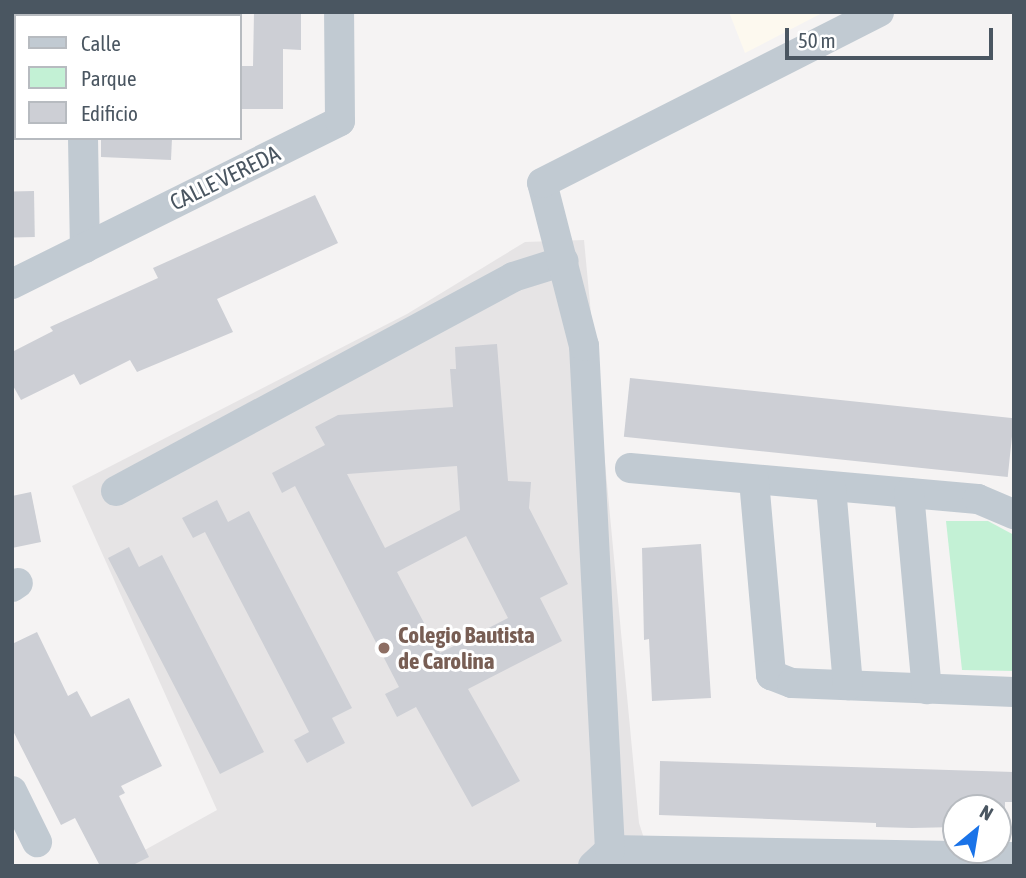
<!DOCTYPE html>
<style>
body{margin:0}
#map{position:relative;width:1026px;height:878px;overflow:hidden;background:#f5f3f3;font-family:"Asap Condensed",sans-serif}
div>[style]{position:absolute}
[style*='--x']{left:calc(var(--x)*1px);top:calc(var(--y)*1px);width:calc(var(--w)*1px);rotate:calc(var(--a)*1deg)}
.commercial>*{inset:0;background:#fdf9ef}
.education>*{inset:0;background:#e6e4e5}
.green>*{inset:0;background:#c3f1d5}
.building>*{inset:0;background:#cdcfd5;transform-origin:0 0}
.minor>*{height:30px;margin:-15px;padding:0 15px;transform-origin:15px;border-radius:15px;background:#c1cad2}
.dots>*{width:19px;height:19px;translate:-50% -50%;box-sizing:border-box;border:4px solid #fff;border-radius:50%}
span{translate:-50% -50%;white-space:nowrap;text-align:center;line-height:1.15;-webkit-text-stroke:6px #fff;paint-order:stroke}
.street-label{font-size:23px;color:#4a5661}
.education-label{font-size:23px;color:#785e54;font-weight:700}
.left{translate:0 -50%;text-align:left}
.frame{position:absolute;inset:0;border:14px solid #4a5661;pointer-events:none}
.legend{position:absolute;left:14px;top:14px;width:228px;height:126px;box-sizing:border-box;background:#fff;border:2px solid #b7bbc0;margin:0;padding:9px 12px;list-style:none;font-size:21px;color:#4a5661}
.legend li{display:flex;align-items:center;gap:14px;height:35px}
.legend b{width:35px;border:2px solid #b7bbc0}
.north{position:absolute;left:942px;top:794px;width:70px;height:70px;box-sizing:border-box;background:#fff;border:2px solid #b7bbc0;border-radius:50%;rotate:30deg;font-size:19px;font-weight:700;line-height:28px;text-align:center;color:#4a5661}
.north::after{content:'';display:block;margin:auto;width:24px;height:32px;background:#1a73e8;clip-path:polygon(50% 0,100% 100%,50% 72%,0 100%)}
.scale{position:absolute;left:785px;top:28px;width:208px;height:32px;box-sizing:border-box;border:4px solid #4a5661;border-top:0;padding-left:9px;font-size:21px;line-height:24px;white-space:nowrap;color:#4a5661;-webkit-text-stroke:5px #fff;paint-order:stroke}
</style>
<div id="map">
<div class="commercial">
<i style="clip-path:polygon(729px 12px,824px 12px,745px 53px)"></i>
</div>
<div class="education">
<i style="clip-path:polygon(584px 240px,639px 823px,653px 866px,116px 866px,217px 810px,72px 486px,407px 314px,525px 242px)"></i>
</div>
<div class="green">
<i style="clip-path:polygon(946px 521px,988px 521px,1014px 535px,1014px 671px,962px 670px)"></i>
</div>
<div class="building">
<i style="clip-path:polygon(254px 12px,301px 12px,301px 50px,283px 49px,283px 109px,240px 109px,240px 66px,253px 66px)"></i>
<i style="clip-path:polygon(101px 138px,172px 138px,171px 160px,101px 157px)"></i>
<i style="left:34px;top:191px;width:46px;height:22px;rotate:89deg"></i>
<i style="clip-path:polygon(315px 195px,338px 243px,217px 299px,233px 332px,137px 372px,130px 360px,80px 385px,74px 374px,21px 400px,12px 384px,12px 352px,53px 331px,50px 327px,158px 278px,153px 268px)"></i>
<i style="clip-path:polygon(evenodd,497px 344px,508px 481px,531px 482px,529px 508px,568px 584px,540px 598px,562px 641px,468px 689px,520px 781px,472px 807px,416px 707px,397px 717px,385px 694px,399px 687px,295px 486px,282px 493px,272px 473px,325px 445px,315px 427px,338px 415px,453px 407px,450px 369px,456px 369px,455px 347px,497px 344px,457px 466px,460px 510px,385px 548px,347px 474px,457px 466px,497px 344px,466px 536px,508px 618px,440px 653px,397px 572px,466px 536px)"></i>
<i style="left:630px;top:378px;width:386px;height:59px;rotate:6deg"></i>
<i style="clip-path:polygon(31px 492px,41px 542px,12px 548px,12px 496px)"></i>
<i style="clip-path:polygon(217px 500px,228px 522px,249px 511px,352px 708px,332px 718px,345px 743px,307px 763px,294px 740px,309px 732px,205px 532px,193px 538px,182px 518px)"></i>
<i style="clip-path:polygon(701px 544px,711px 698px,652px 701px,649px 639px,644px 640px,642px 548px)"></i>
<i style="clip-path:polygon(129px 547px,139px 567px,162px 555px,264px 752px,220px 774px,108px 558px)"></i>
<i style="clip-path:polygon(37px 632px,68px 696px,77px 691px,91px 717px,129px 698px,162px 766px,121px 786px,125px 793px,119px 796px,149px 857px,131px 866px,100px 866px,75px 818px,61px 825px,12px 729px,12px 644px)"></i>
<i style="clip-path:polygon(660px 761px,1014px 772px,1014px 802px,1005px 802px,1005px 808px,956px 808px,956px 827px,912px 828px,876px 827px,876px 823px,659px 815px)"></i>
</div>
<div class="minor">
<i style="--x:81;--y:12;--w:4;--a:90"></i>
<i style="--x:83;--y:138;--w:110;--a:89"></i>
<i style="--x:12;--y:284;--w:366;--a:-26.4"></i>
<i style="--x:340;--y:121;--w:109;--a:-90.5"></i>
<i style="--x:630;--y:468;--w:349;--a:5.1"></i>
<i style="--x:978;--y:499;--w:39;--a:23"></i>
<i style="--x:754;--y:480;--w:196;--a:85"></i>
<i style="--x:771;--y:675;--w:22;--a:21"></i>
<i style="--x:792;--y:683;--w:222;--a:2.3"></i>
<i style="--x:831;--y:487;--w:199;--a:85.1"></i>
<i style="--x:116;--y:491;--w:451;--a:-28.3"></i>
<i style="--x:513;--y:277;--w:53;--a:-17.4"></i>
<i style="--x:909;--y:493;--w:197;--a:84.8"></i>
<i style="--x:12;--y:587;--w:7;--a:-34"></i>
<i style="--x:12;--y:791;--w:57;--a:63.9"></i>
<i style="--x:610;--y:850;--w:404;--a:1"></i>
<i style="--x:593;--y:866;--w:23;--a:-43"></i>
<i style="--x:610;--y:850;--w:505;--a:-92.95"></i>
<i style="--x:584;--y:346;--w:168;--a:-104.4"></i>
<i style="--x:542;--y:183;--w:378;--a:-26.9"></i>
</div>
<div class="dots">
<i style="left:384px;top:648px;background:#8d6e63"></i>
</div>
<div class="street-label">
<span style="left:225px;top:178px;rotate:-26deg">CALLE VEREDA</span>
</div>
<div class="education-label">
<span class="left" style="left:398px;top:648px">Colegio Bautista<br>de Carolina</span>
</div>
<div class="frame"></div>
<ul class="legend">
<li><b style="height:9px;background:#c1cad2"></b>Calle</li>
<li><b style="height:19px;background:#c3f1d5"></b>Parque</li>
<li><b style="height:19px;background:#cdcfd5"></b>Edificio</li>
</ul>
<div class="north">N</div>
<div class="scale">50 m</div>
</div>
